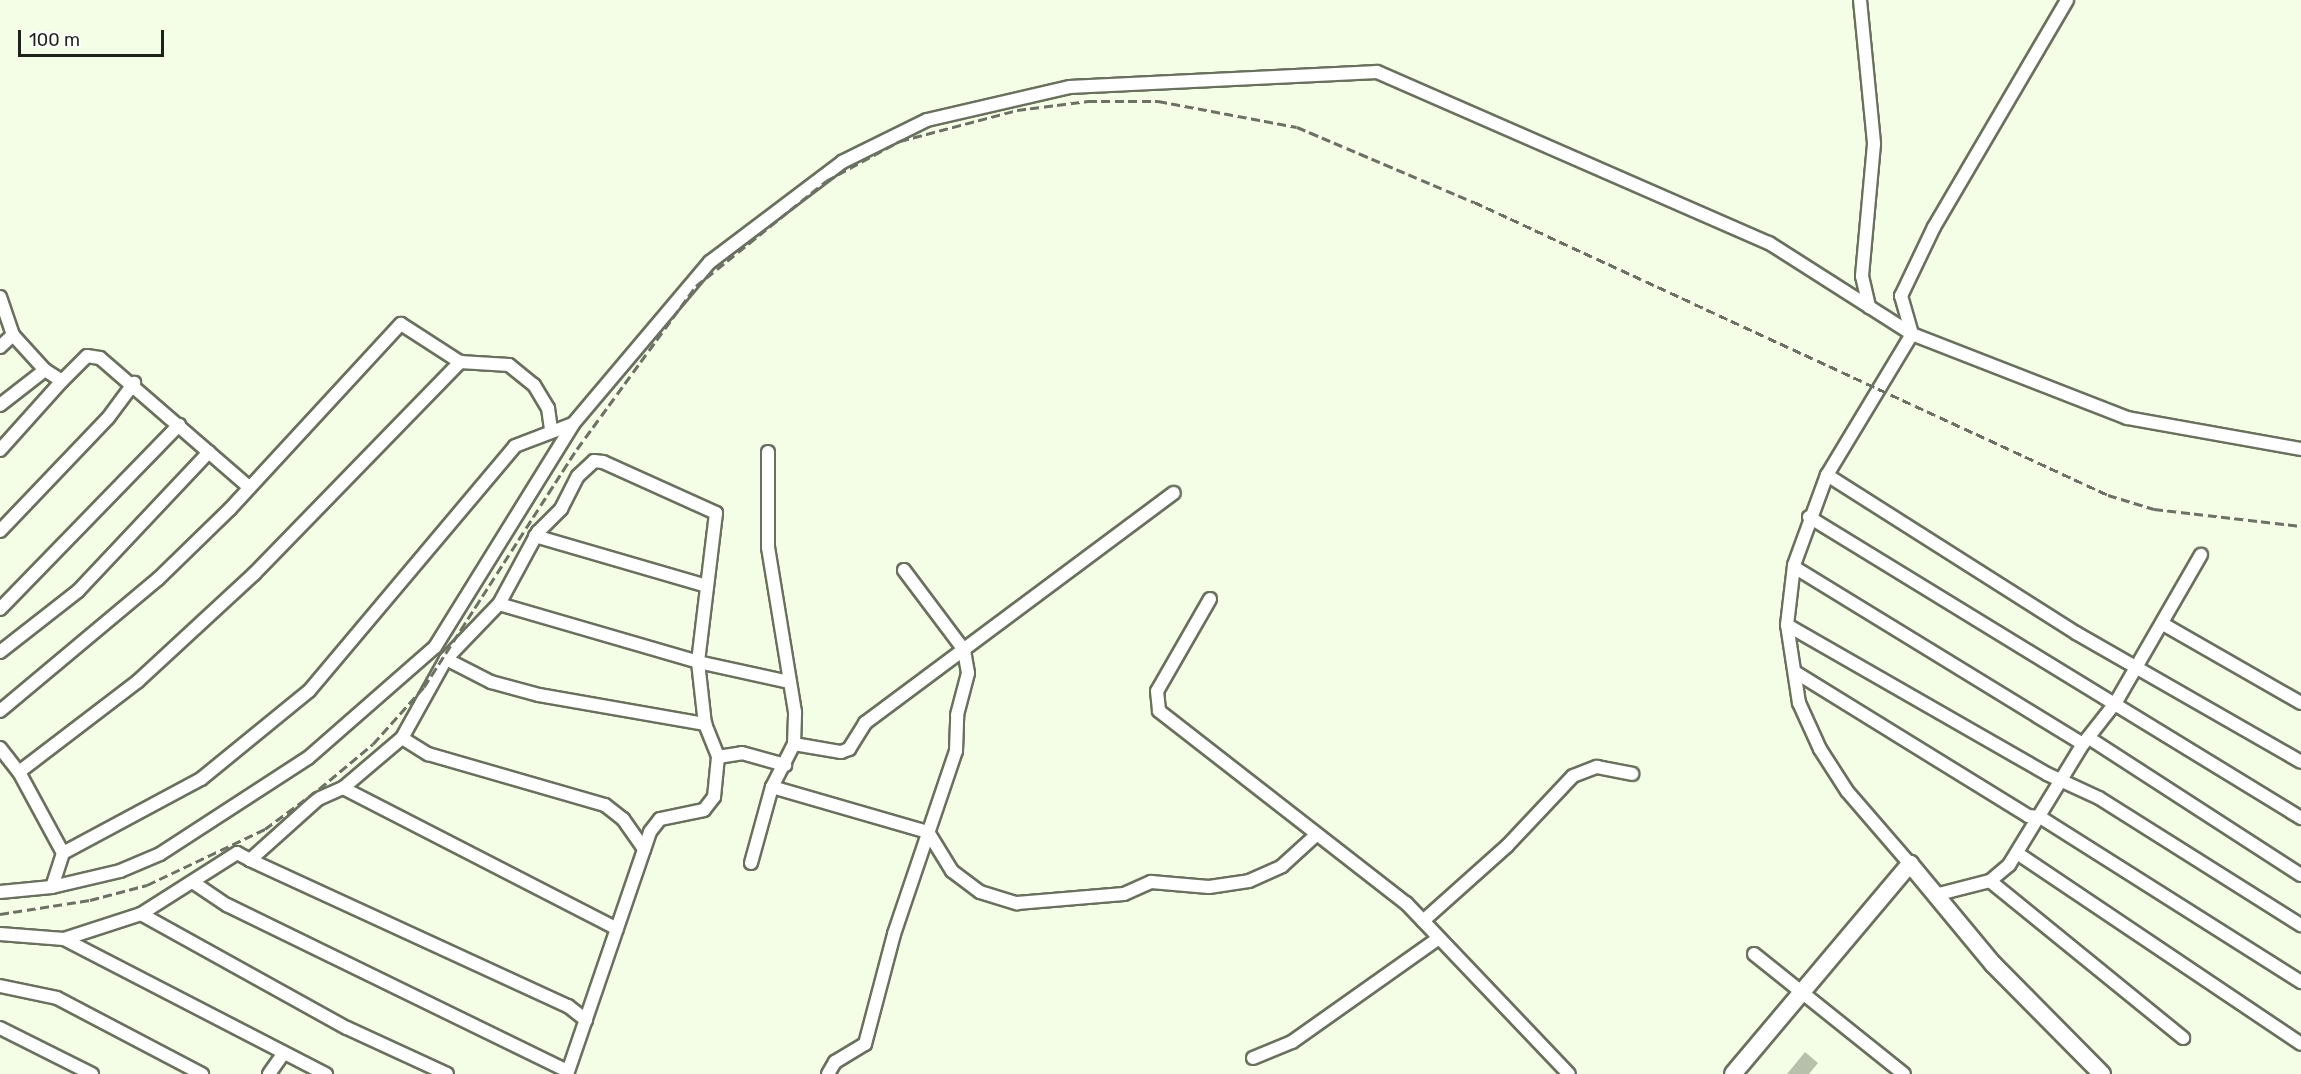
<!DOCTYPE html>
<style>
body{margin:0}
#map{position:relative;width:2301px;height:1074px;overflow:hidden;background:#f4fee7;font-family:Rubik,sans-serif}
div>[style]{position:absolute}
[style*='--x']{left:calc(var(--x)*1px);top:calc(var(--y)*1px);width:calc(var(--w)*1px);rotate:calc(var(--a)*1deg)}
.building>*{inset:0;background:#b6c0aa}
.roads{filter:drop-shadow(2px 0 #69715e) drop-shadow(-2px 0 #69715e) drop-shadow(0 2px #69715e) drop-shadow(0 -2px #69715e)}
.street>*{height:12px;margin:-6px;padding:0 6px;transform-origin:6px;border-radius:6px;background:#fff}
.secondary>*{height:16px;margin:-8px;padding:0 8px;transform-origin:8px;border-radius:8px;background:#fff}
.rail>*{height:3px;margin-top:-1.5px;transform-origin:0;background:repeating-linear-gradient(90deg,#6b7164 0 9px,transparent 0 13.5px)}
span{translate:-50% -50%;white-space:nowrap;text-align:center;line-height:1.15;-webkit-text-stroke:5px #fff;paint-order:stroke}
.scale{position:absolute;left:18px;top:30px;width:146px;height:27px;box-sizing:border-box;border:3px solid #1f221a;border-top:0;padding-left:8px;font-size:18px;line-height:21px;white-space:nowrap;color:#1f221a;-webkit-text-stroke:4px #fff;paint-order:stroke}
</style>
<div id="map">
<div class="building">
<i style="clip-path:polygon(1805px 1052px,1818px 1063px,1809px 1074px,1787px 1074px)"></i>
</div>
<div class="roads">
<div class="street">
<i style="--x:1860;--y:0;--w:145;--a:84.4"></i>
<i style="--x:1874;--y:144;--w:133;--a:95.2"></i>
<i style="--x:1862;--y:276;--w:32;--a:77"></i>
<i style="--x:0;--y:297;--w:40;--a:71.1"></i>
<i style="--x:13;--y:335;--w:47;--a:47.6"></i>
<i style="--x:45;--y:370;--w:20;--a:33"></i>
<i style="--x:62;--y:381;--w:35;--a:-45"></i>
<i style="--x:87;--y:356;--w:13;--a:9"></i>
<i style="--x:100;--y:358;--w:197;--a:40.9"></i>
<i style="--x:0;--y:347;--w:18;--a:-43"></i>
<i style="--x:0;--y:405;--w:57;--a:-37.9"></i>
<i style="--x:0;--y:450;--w:93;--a:-48.1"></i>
<i style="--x:1827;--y:475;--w:295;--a:32.4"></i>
<i style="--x:2076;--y:633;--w:259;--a:29.8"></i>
<i style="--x:1809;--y:517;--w:577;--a:31.46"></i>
<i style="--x:0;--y:531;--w:156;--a:-46.3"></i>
<i style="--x:108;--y:418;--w:44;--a:-53.4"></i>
<i style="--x:535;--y:536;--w:179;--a:16.2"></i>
<i style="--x:1794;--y:567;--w:339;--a:31.5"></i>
<i style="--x:1210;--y:599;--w:106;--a:119.9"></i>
<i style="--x:1157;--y:691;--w:20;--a:84"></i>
<i style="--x:1159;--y:711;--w:313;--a:37.9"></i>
<i style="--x:1406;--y:903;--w:236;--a:46.4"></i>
<i style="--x:499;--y:604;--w:207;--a:16.2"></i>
<i style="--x:698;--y:662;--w:94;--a:12.3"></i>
<i style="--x:0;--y:609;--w:257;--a:-45.8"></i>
<i style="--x:2163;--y:624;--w:159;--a:29.8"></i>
<i style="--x:1787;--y:625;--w:300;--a:29.8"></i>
<i style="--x:2047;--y:774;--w:57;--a:24.8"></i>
<i style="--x:2099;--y:798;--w:239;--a:32.2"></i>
<i style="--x:0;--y:652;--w:99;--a:-38"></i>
<i style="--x:78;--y:591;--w:191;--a:-46.7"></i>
<i style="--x:446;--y:659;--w:51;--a:27.1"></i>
<i style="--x:491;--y:682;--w:50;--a:15.2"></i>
<i style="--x:539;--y:695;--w:169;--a:9.9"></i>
<i style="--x:1795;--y:672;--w:274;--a:31.7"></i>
<i style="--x:2028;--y:816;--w:12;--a:5"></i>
<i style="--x:2040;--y:817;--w:309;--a:32.3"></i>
<i style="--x:0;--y:711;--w:206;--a:-39.9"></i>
<i style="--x:158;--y:579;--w:100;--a:-44.2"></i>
<i style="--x:230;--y:509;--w:252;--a:-47.3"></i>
<i style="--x:401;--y:324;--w:70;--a:32.8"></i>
<i style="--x:460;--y:362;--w:49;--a:3.5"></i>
<i style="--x:509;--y:365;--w:32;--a:39"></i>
<i style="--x:534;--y:385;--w:27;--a:59"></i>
<i style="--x:548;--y:408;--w:22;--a:82"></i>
<i style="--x:402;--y:738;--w:31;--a:32"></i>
<i style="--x:428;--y:754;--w:184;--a:16.1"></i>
<i style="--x:605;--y:805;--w:23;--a:38"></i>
<i style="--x:623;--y:819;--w:37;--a:55"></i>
<i style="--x:2089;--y:738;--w:252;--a:32.9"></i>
<i style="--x:794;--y:744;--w:48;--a:9.7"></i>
<i style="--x:841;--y:752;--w:9;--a:-21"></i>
<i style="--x:849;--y:749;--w:31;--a:-58"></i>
<i style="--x:865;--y:723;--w:385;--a:-36.7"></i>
<i style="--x:0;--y:748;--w:31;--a:52"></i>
<i style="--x:19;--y:772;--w:92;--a:61.5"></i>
<i style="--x:718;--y:757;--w:24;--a:-9"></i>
<i style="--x:742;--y:753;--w:45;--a:15.6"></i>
<i style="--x:19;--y:772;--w:150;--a:-37.4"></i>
<i style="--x:138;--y:681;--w:158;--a:-42.7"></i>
<i style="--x:254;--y:574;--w:296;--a:-45.8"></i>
<i style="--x:772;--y:787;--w:162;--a:16.1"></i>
<i style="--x:928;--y:832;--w:46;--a:58.4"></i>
<i style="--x:952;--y:871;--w:35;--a:37"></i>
<i style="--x:980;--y:892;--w:39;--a:17"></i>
<i style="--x:1017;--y:903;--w:107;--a:-4.8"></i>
<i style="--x:1124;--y:894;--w:30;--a:-24"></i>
<i style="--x:1151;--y:882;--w:58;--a:4.9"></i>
<i style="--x:1209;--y:887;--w:40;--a:-8.5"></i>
<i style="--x:1249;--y:881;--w:36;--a:-24"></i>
<i style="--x:1282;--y:866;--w:47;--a:-42.4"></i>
<i style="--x:343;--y:788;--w:308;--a:27.2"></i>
<i style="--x:2017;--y:853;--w:342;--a:33.9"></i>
<i style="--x:250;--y:860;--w:350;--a:24.7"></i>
<i style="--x:568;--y:1006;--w:23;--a:38"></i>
<i style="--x:751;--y:863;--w:79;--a:-74.6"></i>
<i style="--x:772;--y:787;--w:48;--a:-62.9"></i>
<i style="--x:794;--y:744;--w:32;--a:-88"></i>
<i style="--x:795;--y:712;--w:166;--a:-99.3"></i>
<i style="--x:768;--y:548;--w:96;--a:-90"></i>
<i style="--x:1910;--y:864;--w:96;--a:-130.8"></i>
<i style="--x:1847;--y:791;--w:50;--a:-122.7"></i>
<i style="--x:1820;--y:749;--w:51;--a:-114.5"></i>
<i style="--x:1799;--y:703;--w:79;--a:-98.7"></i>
<i style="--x:1787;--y:625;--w:60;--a:-83.3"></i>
<i style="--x:1794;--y:565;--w:96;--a:-69.9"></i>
<i style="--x:1827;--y:475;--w:165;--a:-58.9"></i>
<i style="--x:1912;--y:334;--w:40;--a:-106"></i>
<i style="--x:1901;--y:296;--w:76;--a:-64.4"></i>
<i style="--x:1934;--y:227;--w:263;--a:-59.6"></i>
<i style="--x:1990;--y:881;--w:249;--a:39.1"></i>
<i style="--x:194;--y:883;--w:40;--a:34"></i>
<i style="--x:227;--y:905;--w:379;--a:26"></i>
<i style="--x:52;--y:887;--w:36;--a:-72"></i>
<i style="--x:63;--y:853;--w:157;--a:-28.2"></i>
<i style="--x:201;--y:779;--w:139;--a:-39.2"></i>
<i style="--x:309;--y:691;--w:320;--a:-49.9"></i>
<i style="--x:515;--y:446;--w:62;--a:-20.8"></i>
<i style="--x:0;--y:892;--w:52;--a:-5.5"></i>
<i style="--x:52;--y:887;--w:70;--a:-13.2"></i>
<i style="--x:120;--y:871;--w:43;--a:-23"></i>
<i style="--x:160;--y:854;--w:176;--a:-33"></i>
<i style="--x:308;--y:758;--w:169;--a:-41.2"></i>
<i style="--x:435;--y:647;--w:262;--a:-58.2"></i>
<i style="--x:573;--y:424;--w:212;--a:-49.8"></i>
<i style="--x:710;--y:262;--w:166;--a:-37.1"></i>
<i style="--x:842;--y:162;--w:95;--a:-26.3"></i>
<i style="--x:927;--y:120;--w:147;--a:-13"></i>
<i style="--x:1070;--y:87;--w:307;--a:-2.8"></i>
<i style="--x:1377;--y:72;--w:428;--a:23.6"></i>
<i style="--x:1769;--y:243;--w:169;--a:32.5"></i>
<i style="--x:1912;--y:334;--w:231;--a:21.3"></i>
<i style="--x:2127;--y:418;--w:177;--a:10.1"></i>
<i style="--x:1935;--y:895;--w:57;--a:-14.3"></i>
<i style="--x:1990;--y:881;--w:25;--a:-40"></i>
<i style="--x:2009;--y:865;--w:142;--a:-58.6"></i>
<i style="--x:2083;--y:744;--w:53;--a:-51.8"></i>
<i style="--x:2116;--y:702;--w:170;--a:-60"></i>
<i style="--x:141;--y:914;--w:235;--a:29"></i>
<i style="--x:347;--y:1028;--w:110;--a:24.7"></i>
<i style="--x:1423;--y:921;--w:113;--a:-41.8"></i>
<i style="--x:1507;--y:846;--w:96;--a:-46.7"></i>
<i style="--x:1573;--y:776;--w:26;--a:-21"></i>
<i style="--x:1597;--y:767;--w:36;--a:11"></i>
<i style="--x:0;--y:934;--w:64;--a:4.5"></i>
<i style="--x:64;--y:939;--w:81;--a:-18"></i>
<i style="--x:141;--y:914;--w:114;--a:-32.4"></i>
<i style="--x:237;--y:853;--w:15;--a:28"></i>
<i style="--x:250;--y:860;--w:91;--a:-41.9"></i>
<i style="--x:318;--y:799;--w:27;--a:-24"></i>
<i style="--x:343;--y:788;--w:77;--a:-40.3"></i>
<i style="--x:402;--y:738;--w:90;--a:-60.9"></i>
<i style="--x:446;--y:659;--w:76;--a:-46.1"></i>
<i style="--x:499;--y:604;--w:82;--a:-61.6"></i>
<i style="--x:538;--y:532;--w:33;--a:-45"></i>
<i style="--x:561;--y:509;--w:37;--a:-63"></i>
<i style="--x:578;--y:476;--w:22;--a:-43"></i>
<i style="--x:594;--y:461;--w:9;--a:6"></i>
<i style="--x:603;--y:462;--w:124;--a:24.3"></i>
<i style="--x:716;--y:513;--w:150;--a:96.9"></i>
<i style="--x:698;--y:662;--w:62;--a:83.6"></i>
<i style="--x:705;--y:724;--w:35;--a:68"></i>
<i style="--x:718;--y:757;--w:40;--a:95.7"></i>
<i style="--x:714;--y:797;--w:16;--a:128"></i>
<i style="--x:704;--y:810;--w:45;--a:168.4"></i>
<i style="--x:660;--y:819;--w:16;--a:128"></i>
<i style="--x:650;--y:832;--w:256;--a:108.9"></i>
<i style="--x:64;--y:939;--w:295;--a:27.3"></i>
<i style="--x:1754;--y:954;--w:192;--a:38.7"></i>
<i style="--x:0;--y:986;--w:58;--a:11.9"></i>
<i style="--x:57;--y:998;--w:164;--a:27.7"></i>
<i style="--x:0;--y:1028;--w:103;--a:26.6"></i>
<i style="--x:1253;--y:1058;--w:42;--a:-22.3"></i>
<i style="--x:1292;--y:1042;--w:180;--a:-35.3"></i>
<i style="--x:269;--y:1074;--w:24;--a:-55"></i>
<i style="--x:828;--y:1074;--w:14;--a:-60"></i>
<i style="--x:835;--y:1062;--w:35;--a:-31"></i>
<i style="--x:865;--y:1044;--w:114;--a:-75.2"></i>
<i style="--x:894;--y:934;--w:193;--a:-71.3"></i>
<i style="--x:956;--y:751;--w:36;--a:-88"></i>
<i style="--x:957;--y:715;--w:43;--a:-75.3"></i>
<i style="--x:968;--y:673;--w:23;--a:-100"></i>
<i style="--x:964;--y:650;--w:100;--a:-126.9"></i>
</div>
<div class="secondary">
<i style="--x:1733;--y:1074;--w:275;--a:-49.9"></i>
<i style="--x:1910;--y:864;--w:130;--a:50.3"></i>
<i style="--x:1993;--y:964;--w:155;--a:45.3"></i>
</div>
</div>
<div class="rail">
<i style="--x:0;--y:914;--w:91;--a:-8.8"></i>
<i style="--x:90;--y:900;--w:59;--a:-14.7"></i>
<i style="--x:147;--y:885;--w:131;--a:-25.4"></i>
<i style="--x:265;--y:829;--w:67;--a:-36.5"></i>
<i style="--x:319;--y:789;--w:70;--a:-39.8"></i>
<i style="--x:373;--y:744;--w:76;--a:-48.2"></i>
<i style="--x:424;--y:687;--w:283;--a:-57.3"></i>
<i style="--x:577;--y:449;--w:202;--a:-53.9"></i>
<i style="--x:696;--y:286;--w:167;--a:-38.9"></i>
<i style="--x:826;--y:181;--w:84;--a:-28.4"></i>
<i style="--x:900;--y:141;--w:121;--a:-14.8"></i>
<i style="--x:1017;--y:110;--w:72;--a:-7.2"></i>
<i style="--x:1088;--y:101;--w:70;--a:0"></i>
<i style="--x:1158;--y:101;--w:141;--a:10.6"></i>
<i style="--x:1297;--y:127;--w:192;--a:23"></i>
<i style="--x:1474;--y:202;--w:698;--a:24.8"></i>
<i style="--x:2108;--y:495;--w:48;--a:16.9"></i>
<i style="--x:2154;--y:509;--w:148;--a:6.6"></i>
</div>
<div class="scale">100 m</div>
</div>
